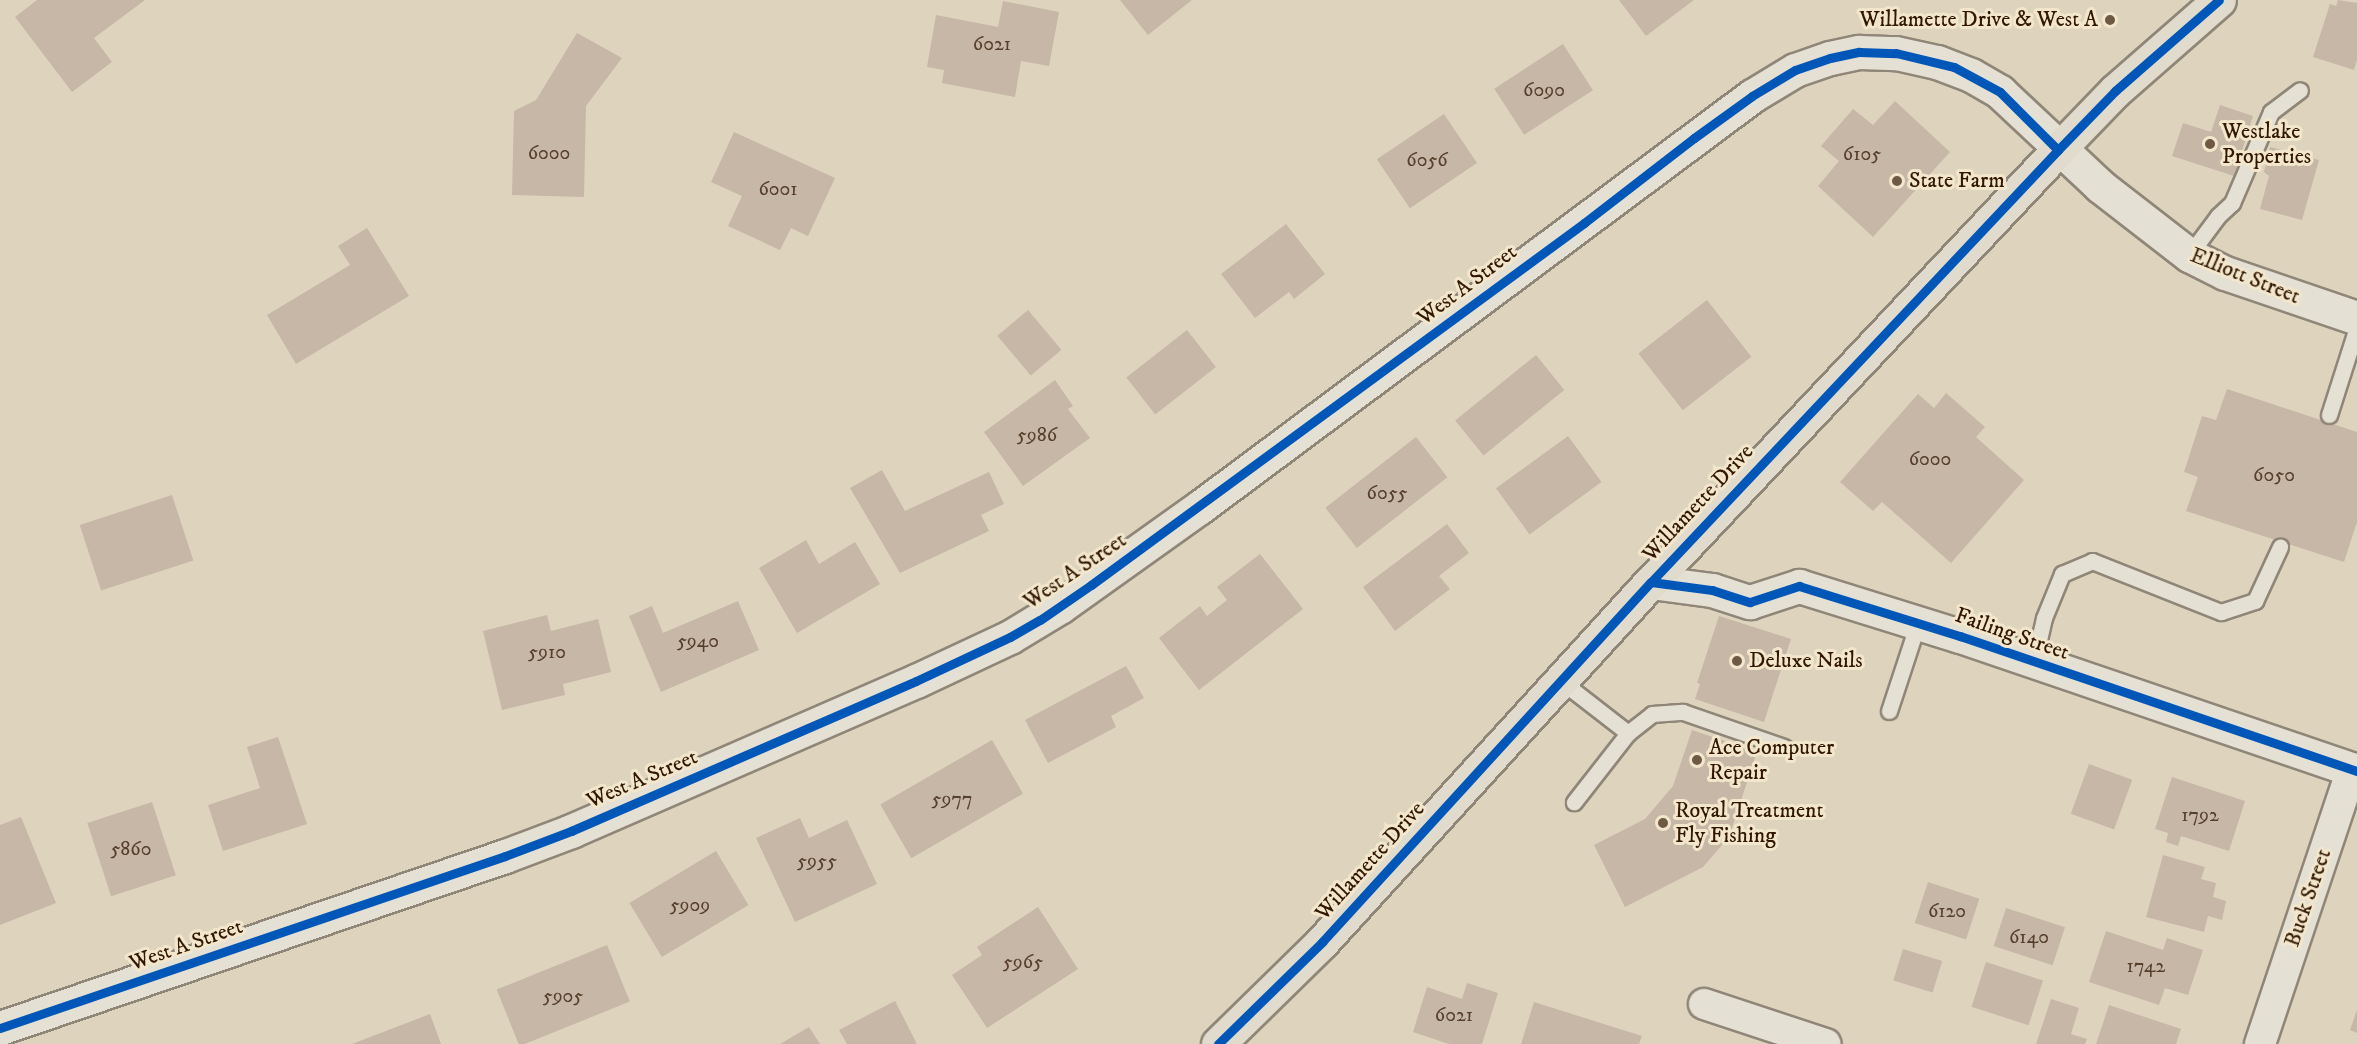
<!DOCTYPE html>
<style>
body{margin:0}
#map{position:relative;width:2357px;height:1044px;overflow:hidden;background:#ded4be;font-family:"IM FELL DW Pica",serif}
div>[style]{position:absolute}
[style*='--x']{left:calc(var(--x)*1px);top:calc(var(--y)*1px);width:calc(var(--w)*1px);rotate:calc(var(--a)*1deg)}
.building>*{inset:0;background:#c6b7a6;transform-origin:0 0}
.roads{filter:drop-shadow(2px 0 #908678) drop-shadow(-2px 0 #908678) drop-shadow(0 2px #908678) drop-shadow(0 -2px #908678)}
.lane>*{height:15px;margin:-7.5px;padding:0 7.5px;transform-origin:7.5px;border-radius:7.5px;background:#e5e0d4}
.street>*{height:30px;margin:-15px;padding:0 15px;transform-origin:15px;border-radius:15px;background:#e5e0d4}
.secondary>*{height:33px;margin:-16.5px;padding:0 16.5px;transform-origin:16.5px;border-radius:16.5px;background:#e5e0d4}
.primary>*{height:33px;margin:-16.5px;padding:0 16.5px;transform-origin:16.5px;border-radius:16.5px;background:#e0dbcd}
.cycleway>*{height:9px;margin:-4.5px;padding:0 4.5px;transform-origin:4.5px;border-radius:4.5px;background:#0057b8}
.dots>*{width:16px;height:16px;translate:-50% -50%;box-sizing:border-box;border:3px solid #f2e7cc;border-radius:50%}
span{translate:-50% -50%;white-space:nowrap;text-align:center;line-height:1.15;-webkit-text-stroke:6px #f2e7cc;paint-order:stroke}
.number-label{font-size:20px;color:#573f2c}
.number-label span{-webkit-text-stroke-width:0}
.poi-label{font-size:22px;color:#321703}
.right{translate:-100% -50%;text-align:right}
.left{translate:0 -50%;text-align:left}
.street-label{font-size:22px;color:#321703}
</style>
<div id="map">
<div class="building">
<i style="clip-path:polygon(37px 0,145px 0,94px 38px,112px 62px,72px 92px,15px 17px)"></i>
<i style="clip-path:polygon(1120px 0,1192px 0,1148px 35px)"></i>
<i style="clip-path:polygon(1619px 0,1694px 0,1646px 36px)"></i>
<i style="clip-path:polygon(2338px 0,2357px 3px,2357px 60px,2354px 70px,2313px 57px,2330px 4px,2336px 6px)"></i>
<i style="clip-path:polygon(1003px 1px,1059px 12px,1049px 66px,1021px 61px,1015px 97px,942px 83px,944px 70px,927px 67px,936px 15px,998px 27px)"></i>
<i style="clip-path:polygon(577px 33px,622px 58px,586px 106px,584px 197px,512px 195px,514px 111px,536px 100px)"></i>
<i style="left:1563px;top:44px;width:55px;height:82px;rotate:57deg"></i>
<i style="clip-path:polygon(1895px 101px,1950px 152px,1873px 237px,1818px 186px,1839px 161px,1821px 146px,1853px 109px,1873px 125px)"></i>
<i style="clip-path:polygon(2220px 105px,2253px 116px,2234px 176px,2172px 156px,2183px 123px,2211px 132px)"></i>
<i style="left:1444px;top:114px;width:59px;height:81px;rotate:56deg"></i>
<i style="clip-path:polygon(734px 132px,835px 178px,808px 236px,791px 228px,780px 250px,728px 226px,742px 196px,711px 182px)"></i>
<i style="clip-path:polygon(2270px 147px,2319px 160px,2302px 220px,2260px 209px,2269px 176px,2264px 172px)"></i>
<i style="clip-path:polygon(1286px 224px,1325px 274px,1294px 299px,1289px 292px,1255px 318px,1221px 274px)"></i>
<i style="clip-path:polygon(367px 228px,409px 296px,296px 364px,267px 315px,350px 265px,338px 246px)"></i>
<i style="left:1707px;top:300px;width:72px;height:87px;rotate:52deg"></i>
<i style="left:1028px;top:310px;width:52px;height:40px;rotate:50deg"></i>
<i style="left:1187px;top:330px;width:47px;height:77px;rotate:52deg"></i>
<i style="left:1536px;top:355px;width:45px;height:104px;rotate:51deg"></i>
<i style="clip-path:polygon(1055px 380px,1073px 406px,1068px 409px,1090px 438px,1023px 486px,984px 432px)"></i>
<i style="clip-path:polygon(2227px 389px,2357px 432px,2357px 522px,2344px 562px,2186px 511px,2198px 477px,2184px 472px,2202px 416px,2216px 420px)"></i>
<i style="clip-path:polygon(1946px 393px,1985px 427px,1976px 437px,2024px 480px,1951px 563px,1882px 502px,1873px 511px,1840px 482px,1918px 394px,1934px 408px)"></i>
<i style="left:1568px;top:436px;width:57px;height:89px;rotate:54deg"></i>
<i style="left:1416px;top:437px;width:51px;height:115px;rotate:52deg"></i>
<i style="clip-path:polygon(882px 470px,905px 511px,989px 472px,1004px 504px,981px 515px,989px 531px,900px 573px,850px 488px)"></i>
<i style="left:172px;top:495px;width:69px;height:97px;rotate:72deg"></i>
<i style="clip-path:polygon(1447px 524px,1469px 553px,1439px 576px,1450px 589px,1395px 631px,1363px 587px)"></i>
<i style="clip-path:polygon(806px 540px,819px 564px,855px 542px,880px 584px,797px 633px,759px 568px)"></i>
<i style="clip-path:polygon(1260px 554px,1303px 609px,1199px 690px,1159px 638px,1200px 606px,1207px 616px,1227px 600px,1217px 587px)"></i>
<i style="clip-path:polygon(738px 601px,759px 650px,661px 692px,629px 616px,652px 606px,663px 633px)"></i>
<i style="clip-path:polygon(547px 615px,551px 631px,598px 619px,611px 672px,563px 684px,565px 695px,502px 710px,483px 631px)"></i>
<i style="clip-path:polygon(1719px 616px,1791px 639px,1764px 722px,1695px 699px,1700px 684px,1697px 683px)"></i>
<i style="clip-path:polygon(1126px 666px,1144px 698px,1111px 716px,1116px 727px,1048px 763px,1025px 720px)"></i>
<i style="clip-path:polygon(1692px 730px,1757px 752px,1729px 837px,1703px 867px,1625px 907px,1594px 845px,1645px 819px,1673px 786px)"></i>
<i style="clip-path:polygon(278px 737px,307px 824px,223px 851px,208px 805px,260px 788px,247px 747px)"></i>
<i style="left:992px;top:740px;width:62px;height:129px;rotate:60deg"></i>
<i style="left:2089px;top:764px;width:46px;height:53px;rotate:20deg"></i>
<i style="clip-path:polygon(2172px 777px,2245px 801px,2229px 851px,2181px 836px,2178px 846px,2166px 842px,2168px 833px,2155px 829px)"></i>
<i style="left:152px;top:802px;width:77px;height:68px;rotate:72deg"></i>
<i style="clip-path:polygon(21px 817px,56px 903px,0 925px,0 825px)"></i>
<i style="clip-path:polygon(800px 818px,809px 838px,847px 820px,877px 884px,795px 922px,756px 838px)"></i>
<i style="left:716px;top:851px;width:63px;height:101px;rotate:59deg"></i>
<i style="clip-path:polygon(2163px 855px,2205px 867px,2201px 879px,2216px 883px,2213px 897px,2226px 901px,2222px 920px,2208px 916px,2204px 932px,2146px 917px)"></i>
<i style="left:1928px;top:882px;width:54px;height:43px;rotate:18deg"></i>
<i style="clip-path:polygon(1038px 907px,1078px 969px,987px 1028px,952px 975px,982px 955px,977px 947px)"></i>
<i style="left:2006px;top:908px;width:62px;height:40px;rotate:18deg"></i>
<i style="clip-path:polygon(2106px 931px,2163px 950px,2167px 938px,2203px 950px,2188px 995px,2165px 988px,2159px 1005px,2089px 982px)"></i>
<i style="left:607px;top:945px;width:61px;height:119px;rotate:68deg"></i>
<i style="left:1903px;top:949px;width:41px;height:33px;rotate:17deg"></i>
<i style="left:1986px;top:962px;width:60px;height:47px;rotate:18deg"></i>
<i style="clip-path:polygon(1467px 983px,1498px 993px,1482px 1044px,1449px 1044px,1413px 1032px,1427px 987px,1462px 999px)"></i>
<i style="clip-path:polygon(2051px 999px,2079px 1008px,2071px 1034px,2087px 1039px,2085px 1044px,2036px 1044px)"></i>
<i style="clip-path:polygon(895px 1001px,917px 1044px,847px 1044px,839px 1030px)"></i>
<i style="clip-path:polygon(1534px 1002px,1642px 1036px,1639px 1044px,1521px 1044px)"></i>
<i style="clip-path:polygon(2109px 1005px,2181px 1029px,2176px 1044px,2096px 1044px)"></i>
<i style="clip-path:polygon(2357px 1010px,2357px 1033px,2350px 1030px)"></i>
<i style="clip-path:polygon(430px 1014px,441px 1044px,352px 1044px)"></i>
<i style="clip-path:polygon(809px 1027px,820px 1044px,780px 1044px)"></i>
</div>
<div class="roads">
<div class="lane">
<i style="--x:2189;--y:255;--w:49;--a:-53.4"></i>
<i style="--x:2218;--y:216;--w:19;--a:-43"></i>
<i style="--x:2232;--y:203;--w:99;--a:-66.8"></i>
<i style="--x:2271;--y:112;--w:36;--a:-37"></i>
<i style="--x:2329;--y:415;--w:92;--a:-72.3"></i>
<i style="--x:2034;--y:662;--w:45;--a:-77.2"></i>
<i style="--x:2044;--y:618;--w:48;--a:-67.8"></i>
<i style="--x:2062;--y:574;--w:33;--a:-23"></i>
<i style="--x:2092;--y:561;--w:139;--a:21.6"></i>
<i style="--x:2221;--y:612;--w:36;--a:-18"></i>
<i style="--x:2255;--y:601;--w:60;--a:-65.2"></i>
<i style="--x:1561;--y:681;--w:85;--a:37.8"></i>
<i style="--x:1628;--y:733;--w:88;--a:128"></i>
<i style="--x:1889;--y:711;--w:93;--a:-71.8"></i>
<i style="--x:1628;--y:733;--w:31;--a:-38"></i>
<i style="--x:1652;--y:714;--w:31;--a:-4"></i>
<i style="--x:1683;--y:712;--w:107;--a:19.1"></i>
</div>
<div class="street">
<i style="--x:1704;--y:1004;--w:128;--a:18.2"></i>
<i style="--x:2260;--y:1044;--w:290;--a:-71.5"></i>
</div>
<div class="secondary">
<i style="--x:1651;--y:582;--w:62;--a:7.5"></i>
<i style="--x:1712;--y:590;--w:40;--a:18"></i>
<i style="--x:1750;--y:602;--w:52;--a:-18.1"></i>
<i style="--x:1799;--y:586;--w:169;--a:17.3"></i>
<i style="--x:1960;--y:636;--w:419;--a:18.8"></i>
<i style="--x:0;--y:1028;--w:533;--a:-18.81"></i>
<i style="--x:505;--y:856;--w:71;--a:-20.7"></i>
<i style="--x:571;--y:831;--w:376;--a:-23.5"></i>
<i style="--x:916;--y:681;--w:104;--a:-25.1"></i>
<i style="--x:1010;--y:637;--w:60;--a:-31.3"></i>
<i style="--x:1061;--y:606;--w:171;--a:-35.5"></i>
<i style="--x:1200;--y:507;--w:688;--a:-36.67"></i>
<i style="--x:1752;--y:96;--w:50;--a:-31.2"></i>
<i style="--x:1795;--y:70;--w:37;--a:-19"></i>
<i style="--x:1830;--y:58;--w:30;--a:-12"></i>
<i style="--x:1859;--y:52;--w:37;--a:2"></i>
<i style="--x:1896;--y:53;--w:42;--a:12.4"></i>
<i style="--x:1937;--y:62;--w:36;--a:21"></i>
<i style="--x:1971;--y:75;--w:34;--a:30"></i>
<i style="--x:2000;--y:92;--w:137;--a:43.2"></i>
<i style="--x:2100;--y:186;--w:113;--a:37.8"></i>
<i style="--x:2189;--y:255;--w:40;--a:26.6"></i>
<i style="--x:2225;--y:273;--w:139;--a:18.8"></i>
</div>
<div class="primary">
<i style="--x:1218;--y:1044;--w:146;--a:-44.4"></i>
<i style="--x:1322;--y:942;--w:488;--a:-47.6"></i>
<i style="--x:1651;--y:582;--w:594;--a:-46.71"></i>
<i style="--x:2058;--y:150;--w:82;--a:-46"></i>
<i style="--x:2115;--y:91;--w:138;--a:-41.2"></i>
</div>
</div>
<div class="cycleway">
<i style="--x:1651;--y:582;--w:62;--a:7.5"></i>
<i style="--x:1712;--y:590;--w:40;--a:18"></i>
<i style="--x:1750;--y:602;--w:52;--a:-18.1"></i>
<i style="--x:1799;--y:586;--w:169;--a:17.3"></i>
<i style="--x:1960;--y:636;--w:419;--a:18.8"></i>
<i style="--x:0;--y:1028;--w:533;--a:-18.81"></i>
<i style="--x:505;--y:856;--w:71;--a:-20.7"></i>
<i style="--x:571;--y:831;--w:376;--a:-23.5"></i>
<i style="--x:916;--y:681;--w:104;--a:-25.1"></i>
<i style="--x:1010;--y:637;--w:34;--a:-30"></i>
<i style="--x:1040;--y:620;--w:62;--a:-34.5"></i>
<i style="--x:1091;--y:585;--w:612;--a:-36.29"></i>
<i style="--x:1584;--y:223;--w:139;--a:-37.7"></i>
<i style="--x:1694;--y:138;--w:72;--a:-35.9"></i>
<i style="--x:1752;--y:96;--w:50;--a:-31.2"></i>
<i style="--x:1795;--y:70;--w:37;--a:-19"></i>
<i style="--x:1830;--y:58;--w:30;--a:-12"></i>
<i style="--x:1859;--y:52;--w:37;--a:2"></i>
<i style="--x:1896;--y:53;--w:60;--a:13.6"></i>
<i style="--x:1954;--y:67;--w:52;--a:28.5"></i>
<i style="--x:2000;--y:92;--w:82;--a:45"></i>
<i style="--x:1218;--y:1044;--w:146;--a:-44.4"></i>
<i style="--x:1322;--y:942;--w:488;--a:-47.6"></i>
<i style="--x:1651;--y:582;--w:594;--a:-46.71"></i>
<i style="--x:2058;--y:150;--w:82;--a:-46"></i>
<i style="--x:2115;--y:91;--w:138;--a:-41.2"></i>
</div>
<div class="dots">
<i style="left:2110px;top:20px;background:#6e5944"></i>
<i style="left:2210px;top:144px;background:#6e5944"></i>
<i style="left:1897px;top:181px;background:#6e5944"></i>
<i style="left:1737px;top:661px;background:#6e5944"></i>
<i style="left:1697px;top:760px;background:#6e5944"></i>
<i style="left:1663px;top:823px;background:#6e5944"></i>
</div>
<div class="number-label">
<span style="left:992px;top:44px">6021</span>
<span style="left:1544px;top:90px">6090</span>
<span style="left:549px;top:153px">6000</span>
<span style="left:1862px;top:154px">6105</span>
<span style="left:1427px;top:160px">6056</span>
<span style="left:778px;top:189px">6001</span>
<span style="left:1037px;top:435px">5986</span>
<span style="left:1930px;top:459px">6000</span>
<span style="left:2274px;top:475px">6050</span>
<span style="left:1387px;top:493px">6055</span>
<span style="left:698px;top:641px">5940</span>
<span style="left:547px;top:652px">5910</span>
<span style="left:952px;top:799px">5977</span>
<span style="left:2200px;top:815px">1792</span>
<span style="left:131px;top:849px">5860</span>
<span style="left:817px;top:861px">5955</span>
<span style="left:690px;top:905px">5909</span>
<span style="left:1947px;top:911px">6120</span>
<span style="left:2029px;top:937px">6140</span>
<span style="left:1023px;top:962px">5965</span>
<span style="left:2146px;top:966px">1742</span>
<span style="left:563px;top:996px">5905</span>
<span style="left:1454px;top:1015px">6021</span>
</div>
<div class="poi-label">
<span class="right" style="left:2098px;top:20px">Willamette Drive &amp; West A</span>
<span class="left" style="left:2222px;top:144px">Westlake<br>Properties</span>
<span class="left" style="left:1909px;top:181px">State Farm</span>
<span class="left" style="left:1749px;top:661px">Deluxe Nails</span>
<span class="left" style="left:1709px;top:760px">Ace Computer<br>Repair</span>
<span class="left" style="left:1675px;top:823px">Royal Treatment<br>Fly Fishing</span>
</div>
<div class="street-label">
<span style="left:2245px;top:276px;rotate:22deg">Elliott Street</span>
<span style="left:1467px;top:285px;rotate:-37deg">West A Street</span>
<span style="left:1698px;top:503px;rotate:-47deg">Willamette Drive</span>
<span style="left:1075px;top:571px;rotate:-34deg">West A Street</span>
<span style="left:2012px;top:634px;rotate:19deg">Failing Street</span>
<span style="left:642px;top:779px;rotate:-23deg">West A Street</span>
<span style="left:1370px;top:861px;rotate:-48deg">Willamette Drive</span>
<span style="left:2308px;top:898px;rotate:-71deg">Buck Street</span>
<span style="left:186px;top:945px;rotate:-19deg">West A Street</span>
</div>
</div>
